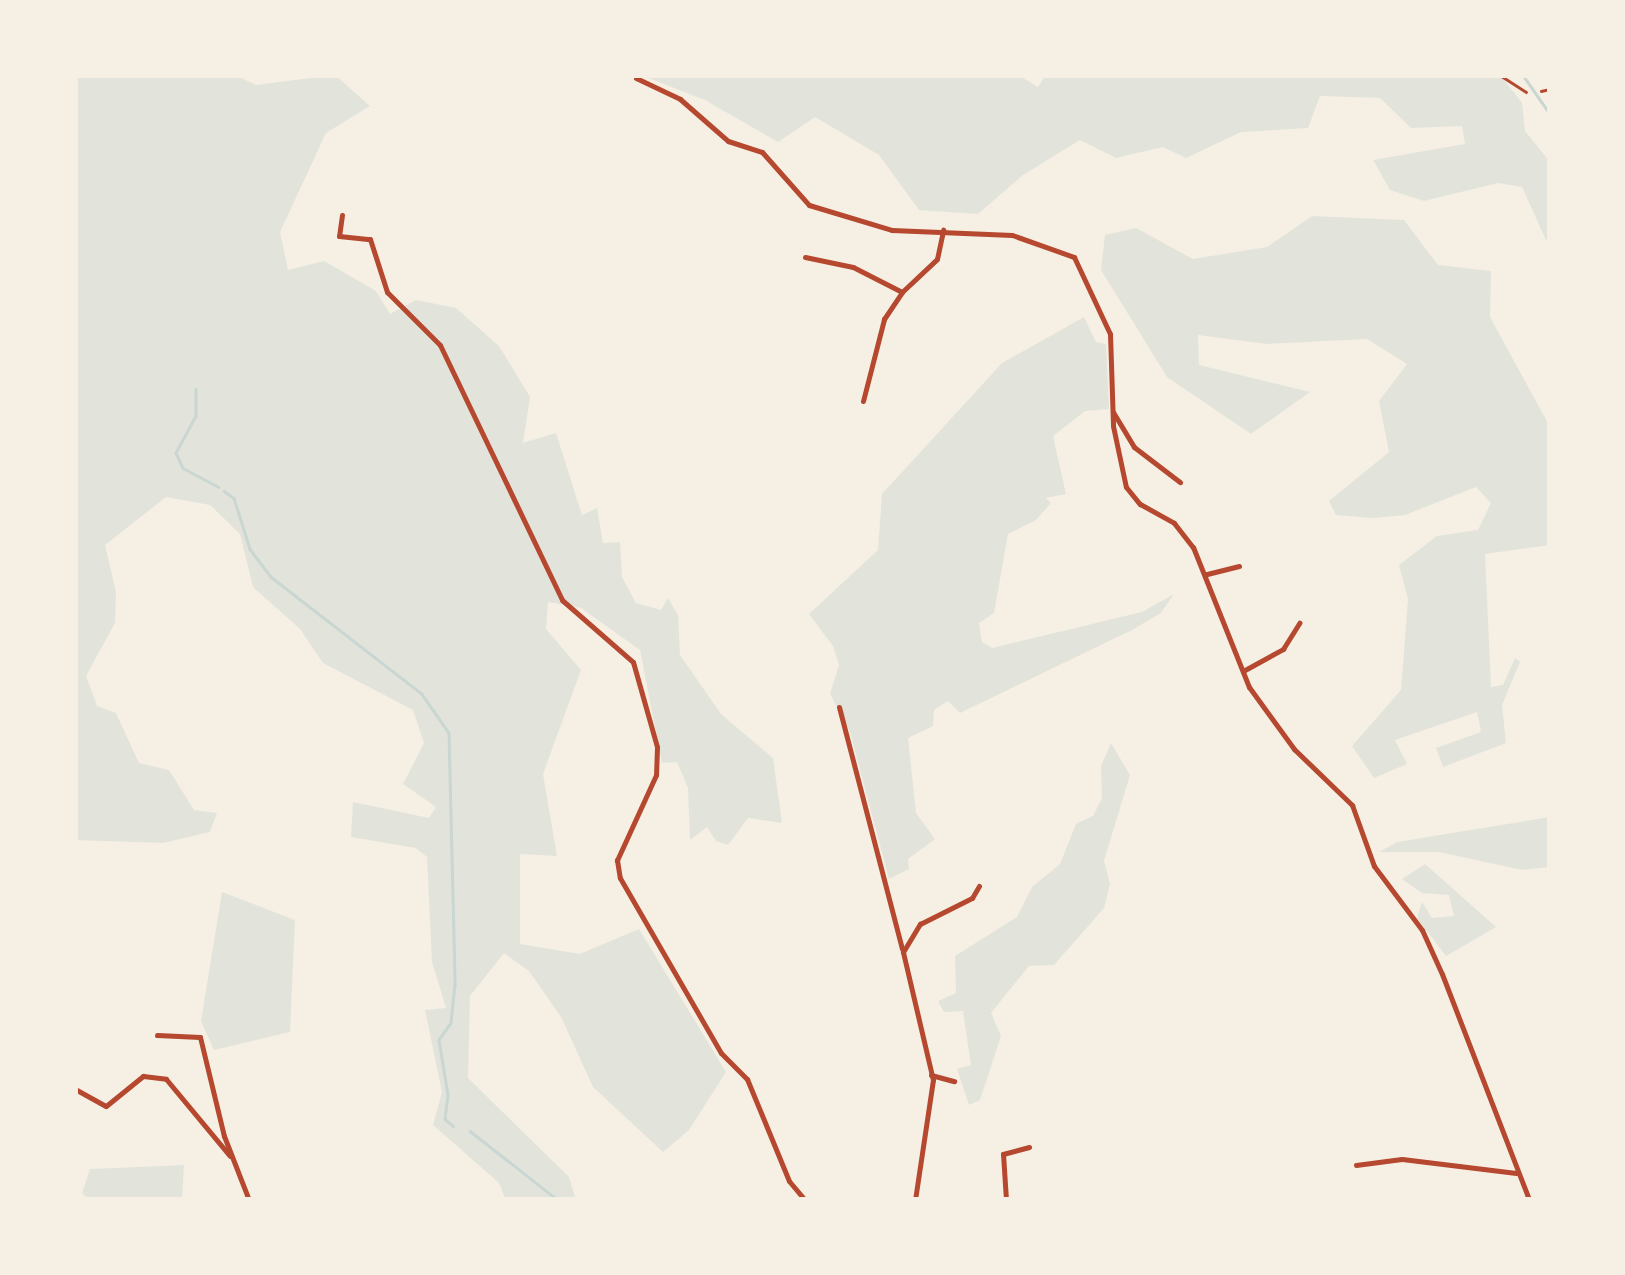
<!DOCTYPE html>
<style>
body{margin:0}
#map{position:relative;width:1625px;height:1275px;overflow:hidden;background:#f6efe4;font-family:"Space Grotesk",sans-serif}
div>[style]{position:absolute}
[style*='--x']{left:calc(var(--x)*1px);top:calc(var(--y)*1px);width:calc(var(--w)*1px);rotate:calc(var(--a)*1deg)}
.green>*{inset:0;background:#e2e4dc}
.stream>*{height:2.5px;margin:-1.25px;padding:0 1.25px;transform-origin:1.25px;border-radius:1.25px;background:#c9d6d2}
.path>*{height:2.5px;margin:-1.25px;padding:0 1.25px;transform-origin:1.25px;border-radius:1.25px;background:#b5482f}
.minor>*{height:5px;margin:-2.5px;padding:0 2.5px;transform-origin:2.5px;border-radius:2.5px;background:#b5482f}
span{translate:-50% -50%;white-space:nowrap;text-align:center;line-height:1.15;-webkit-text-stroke:10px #f6efe4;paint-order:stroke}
.frame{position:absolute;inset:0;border:78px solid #f6efe4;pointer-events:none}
</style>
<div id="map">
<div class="green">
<i style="clip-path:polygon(75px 75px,235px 75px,256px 85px,335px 75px,370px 106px,326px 133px,280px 232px,288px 270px,324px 261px,376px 291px,390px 314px,416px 300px,456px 308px,499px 346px,530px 397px,523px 443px,556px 433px,582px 515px,597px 508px,603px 543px,620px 542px,622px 577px,636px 603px,661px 610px,668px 598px,678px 615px,680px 655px,721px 714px,773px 758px,782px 823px,748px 818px,728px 845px,716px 841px,707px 827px,690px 840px,688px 788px,677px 762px,662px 763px,640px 650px,581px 608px,548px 602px,546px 629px,581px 670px,543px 774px,557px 856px,520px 854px,520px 944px,580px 954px,639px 929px,726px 1072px,689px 1130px,663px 1152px,593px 1087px,561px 1017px,529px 971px,504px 953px,470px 996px,468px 1078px,569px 1177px,576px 1200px,506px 1200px,499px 1183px,433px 1125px,442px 1092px,425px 1010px,446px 1008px,432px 962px,427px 857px,416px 848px,351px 837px,353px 802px,429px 818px,436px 807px,403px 784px,424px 743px,413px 710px,323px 663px,300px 629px,253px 587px,240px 534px,210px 505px,166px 497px,105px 545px,116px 592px,115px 623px,86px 676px,97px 706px,116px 713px,139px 763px,169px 770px,194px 810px,217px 813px,210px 832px,163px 843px,75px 840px)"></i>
<i style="clip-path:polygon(641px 75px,1018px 75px,1038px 87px,1046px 75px,1500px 75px,1522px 103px,1525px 131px,1550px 162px,1550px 249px,1522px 187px,1498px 183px,1424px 201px,1390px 190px,1373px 160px,1465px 144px,1462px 126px,1411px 128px,1380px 98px,1320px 96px,1308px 128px,1241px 132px,1186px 158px,1163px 147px,1116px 158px,1080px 140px,1023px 175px,978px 214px,919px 210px,879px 155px,815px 117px,778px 142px,705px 100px)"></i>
<i style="clip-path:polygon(1312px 216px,1404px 220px,1438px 265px,1491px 271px,1490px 317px,1550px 427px,1550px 545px,1485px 554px,1491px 687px,1503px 685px,1515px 658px,1520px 662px,1502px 705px,1506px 743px,1443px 767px,1436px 748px,1481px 732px,1477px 712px,1395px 740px,1407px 764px,1374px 778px,1352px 746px,1401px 690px,1408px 599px,1399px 565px,1437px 536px,1478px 530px,1491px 503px,1476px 487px,1405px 515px,1373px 518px,1336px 515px,1329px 501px,1389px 452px,1379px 401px,1407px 364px,1367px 339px,1267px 344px,1198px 335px,1199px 365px,1310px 392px,1251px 434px,1167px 377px,1101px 270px,1105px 235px,1136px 228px,1193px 259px,1267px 247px)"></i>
<i style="clip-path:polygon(1084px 317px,1096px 342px,1106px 344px,1109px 409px,1085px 411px,1053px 436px,1066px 494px,1046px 498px,1051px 503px,1036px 520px,1008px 534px,994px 613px,979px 623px,982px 642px,992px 648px,1142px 612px,1174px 594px,1161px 613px,1132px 630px,960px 713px,948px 701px,934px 710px,933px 726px,908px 738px,916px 813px,935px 839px,908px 859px,909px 869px,889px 879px,850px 732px,830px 694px,839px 665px,833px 646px,809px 614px,878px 550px,882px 494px,1002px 363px)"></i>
<i style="clip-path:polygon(1111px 743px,1130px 775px,1104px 861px,1110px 884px,1104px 908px,1054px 965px,1029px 966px,991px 1013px,1001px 1036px,980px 1100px,969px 1105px,957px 1069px,971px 1065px,963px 1011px,944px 1012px,938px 1001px,956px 993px,955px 956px,1017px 917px,1032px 887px,1060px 864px,1076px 824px,1093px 816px,1102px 798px,1101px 766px)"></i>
<i style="clip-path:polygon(1550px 817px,1548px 867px,1522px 870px,1439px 852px,1379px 852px,1397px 842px)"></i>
<i style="clip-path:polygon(1425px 864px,1496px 927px,1446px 956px,1417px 918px,1422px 902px,1432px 918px,1454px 916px,1449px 895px,1422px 893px,1402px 879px)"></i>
<i style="clip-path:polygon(222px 892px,295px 920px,290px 1032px,214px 1050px,201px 1021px)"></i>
<i style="clip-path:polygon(184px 1165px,182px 1200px,89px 1200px,82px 1193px,90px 1169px)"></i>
</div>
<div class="stream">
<i style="--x:1523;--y:75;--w:47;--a:55.3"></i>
<i style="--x:196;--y:389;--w:27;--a:90"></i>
<i style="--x:196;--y:416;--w:42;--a:118.4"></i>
<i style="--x:176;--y:453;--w:17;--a:65"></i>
<i style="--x:183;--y:468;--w:40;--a:28"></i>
<i style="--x:224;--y:491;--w:12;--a:35"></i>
<i style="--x:234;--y:498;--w:53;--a:72.6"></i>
<i style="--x:250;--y:549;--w:34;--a:53"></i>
<i style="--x:270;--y:576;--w:192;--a:37.8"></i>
<i style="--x:422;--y:694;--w:47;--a:55.3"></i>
<i style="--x:449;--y:733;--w:251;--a:88.6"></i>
<i style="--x:455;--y:984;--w:39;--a:96"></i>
<i style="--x:451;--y:1023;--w:21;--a:125"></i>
<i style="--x:439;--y:1040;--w:56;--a:80.7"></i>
<i style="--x:448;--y:1095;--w:24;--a:97"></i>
<i style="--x:445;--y:1119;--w:11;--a:41"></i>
<i style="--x:470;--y:1131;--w:112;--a:38.1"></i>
</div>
<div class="path">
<i style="--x:1500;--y:75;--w:31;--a:33"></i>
<i style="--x:1541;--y:91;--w:9;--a:-13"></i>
</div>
<div class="minor">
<i style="--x:636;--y:78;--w:49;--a:25.5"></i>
<i style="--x:680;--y:99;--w:64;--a:41.2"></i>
<i style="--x:728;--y:141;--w:36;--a:18"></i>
<i style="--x:762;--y:152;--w:71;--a:48.4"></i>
<i style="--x:809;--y:205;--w:87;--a:16.8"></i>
<i style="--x:892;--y:230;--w:120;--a:2.4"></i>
<i style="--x:1012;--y:235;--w:66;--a:19.5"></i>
<i style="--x:1074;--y:257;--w:85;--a:64.9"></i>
<i style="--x:1110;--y:334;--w:92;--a:88.1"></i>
<i style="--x:1113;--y:426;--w:62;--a:78"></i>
<i style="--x:1126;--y:487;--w:22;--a:51"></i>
<i style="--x:1140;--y:504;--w:39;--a:29"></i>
<i style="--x:1174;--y:523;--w:31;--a:52"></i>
<i style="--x:1193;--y:547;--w:151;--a:68.2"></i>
<i style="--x:1249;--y:687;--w:77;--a:54"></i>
<i style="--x:1294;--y:749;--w:81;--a:44"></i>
<i style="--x:1352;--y:805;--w:65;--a:70.2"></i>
<i style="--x:1374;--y:866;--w:80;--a:53.1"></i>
<i style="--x:1422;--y:930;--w:48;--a:65.6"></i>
<i style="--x:1442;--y:974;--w:242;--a:68.9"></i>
<i style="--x:342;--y:215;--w:21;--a:98"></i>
<i style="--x:339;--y:236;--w:31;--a:6"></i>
<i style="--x:370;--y:239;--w:56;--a:72.2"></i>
<i style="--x:387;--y:292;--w:75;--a:45"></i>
<i style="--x:440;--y:345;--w:283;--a:64.4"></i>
<i style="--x:562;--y:600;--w:94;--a:41.1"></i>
<i style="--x:633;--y:662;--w:88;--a:74.2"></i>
<i style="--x:657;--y:747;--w:28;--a:92"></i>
<i style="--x:656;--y:775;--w:94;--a:114.6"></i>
<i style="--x:617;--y:860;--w:18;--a:81"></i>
<i style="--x:620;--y:878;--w:202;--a:60"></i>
<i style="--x:721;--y:1053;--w:37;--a:45"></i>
<i style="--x:747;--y:1079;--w:110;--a:67.6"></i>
<i style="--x:789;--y:1181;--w:25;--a:50"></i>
<i style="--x:805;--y:257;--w:49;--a:11.8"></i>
<i style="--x:853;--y:267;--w:55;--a:27"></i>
<i style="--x:902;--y:292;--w:48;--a:-43.3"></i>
<i style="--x:937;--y:259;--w:30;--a:-78"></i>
<i style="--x:863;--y:401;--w:85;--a:-75.6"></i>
<i style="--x:884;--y:319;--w:32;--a:-56"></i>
<i style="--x:1113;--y:412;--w:41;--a:59"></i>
<i style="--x:1134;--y:447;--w:58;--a:37.3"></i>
<i style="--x:1207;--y:574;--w:33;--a:-14"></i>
<i style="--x:1243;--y:671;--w:46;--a:-28.8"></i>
<i style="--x:1283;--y:649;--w:31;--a:-58"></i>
<i style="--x:839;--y:707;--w:250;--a:75.4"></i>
<i style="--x:157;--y:1035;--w:43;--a:2.7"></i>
<i style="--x:200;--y:1037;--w:102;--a:76.4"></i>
<i style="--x:224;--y:1136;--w:69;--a:68.7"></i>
<i style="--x:931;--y:1075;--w:24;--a:15"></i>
<i style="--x:75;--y:1089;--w:35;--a:29"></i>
<i style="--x:106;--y:1106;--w:48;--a:-39"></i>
<i style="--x:143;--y:1076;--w:23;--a:7"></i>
<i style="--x:166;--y:1079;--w:100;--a:50.3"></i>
<i style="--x:1356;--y:1165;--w:46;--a:-7.4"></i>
<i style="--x:1402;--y:1159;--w:115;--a:7"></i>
<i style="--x:915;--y:1200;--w:121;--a:-81.5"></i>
<i style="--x:933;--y:1080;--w:131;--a:-103.2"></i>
<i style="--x:903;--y:952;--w:33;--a:-59"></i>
<i style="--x:920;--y:924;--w:58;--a:-26.6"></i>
<i style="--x:972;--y:898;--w:14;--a:-60"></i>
<i style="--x:1006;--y:1200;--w:46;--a:-93.7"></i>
<i style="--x:1003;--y:1154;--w:27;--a:-15"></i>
</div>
<div class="frame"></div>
</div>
